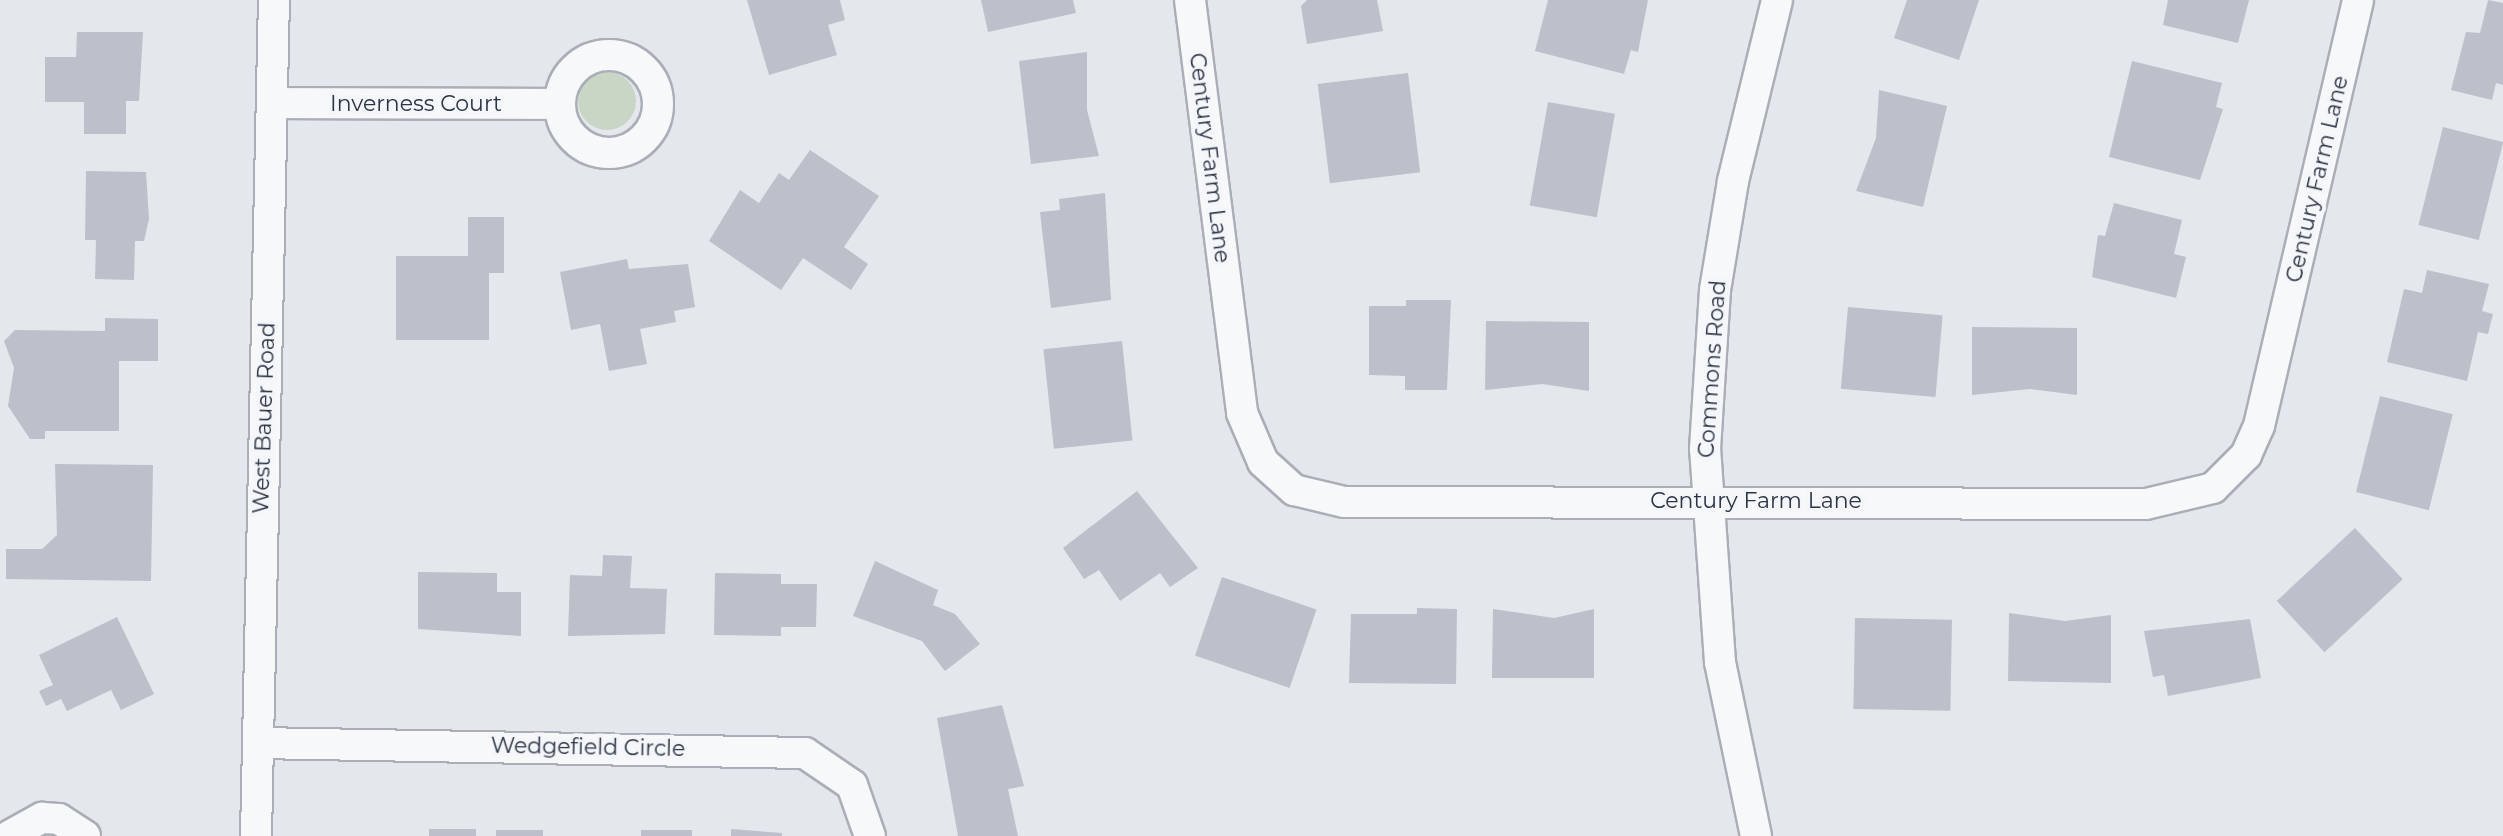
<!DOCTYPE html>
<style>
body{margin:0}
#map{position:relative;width:2503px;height:836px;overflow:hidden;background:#e4e7ec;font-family:Montserrat,sans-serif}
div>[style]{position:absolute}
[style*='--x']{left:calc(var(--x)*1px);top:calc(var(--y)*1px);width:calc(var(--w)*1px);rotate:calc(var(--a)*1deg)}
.green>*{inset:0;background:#c9d6c5}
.round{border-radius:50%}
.building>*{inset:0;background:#bbc0ca;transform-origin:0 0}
.roads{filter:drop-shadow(2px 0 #a9aeb7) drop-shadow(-2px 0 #a9aeb7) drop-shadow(0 2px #a9aeb7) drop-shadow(0 -2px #a9aeb7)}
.minor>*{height:30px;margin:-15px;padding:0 15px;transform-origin:15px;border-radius:15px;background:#f7f8fa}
.minor>.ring{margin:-15px;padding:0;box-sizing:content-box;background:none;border:30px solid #f7f8fa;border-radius:50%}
span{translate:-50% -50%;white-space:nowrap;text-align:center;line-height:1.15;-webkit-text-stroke:8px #f4f6f9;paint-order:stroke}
.street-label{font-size:22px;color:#2b3445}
</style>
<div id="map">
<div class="green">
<i class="round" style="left:578px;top:72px;width:58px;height:58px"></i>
</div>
<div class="building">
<i style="clip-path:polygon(747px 0,840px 0,845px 20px,828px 25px,837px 55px,769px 75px)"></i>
<i style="clip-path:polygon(981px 0,1073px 0,1076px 13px,988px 32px)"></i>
<i style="clip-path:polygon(1307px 0,1377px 0,1383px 31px,1307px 44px,1301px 6px)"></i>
<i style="clip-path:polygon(1548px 0,1648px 0,1638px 52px,1631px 50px,1624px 74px,1535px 51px)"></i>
<i style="clip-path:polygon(1907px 0,1979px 0,1959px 60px,1894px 38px)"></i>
<i style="clip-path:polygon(2168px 0,2249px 0,2238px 43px,2163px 25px)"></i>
<i style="clip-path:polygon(2488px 0,2503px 3px,2503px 85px,2496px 83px,2492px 100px,2451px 90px,2466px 32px,2480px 33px)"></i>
<i style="clip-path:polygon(77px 32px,143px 32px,139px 101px,126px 101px,126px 134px,84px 134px,84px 102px,45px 102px,45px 57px,76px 57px)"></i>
<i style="clip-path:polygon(1087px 52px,1087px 110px,1099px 156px,1031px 164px,1019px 61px)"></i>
<i style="clip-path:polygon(2132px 61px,2222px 83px,2216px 107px,2223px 109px,2200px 180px,2109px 157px)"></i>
<i style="left:1408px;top:73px;width:100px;height:91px;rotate:83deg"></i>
<i style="clip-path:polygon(1879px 90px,1947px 106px,1923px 207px,1856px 191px,1876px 138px)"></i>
<i style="left:1548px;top:102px;width:68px;height:105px;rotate:10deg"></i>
<i style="left:2443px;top:127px;width:62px;height:101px;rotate:14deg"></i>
<i style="clip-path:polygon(810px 150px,879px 196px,844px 247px,868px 264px,851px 290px,803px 258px,781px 290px,709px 241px,740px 190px,759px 203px,779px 173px,789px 180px)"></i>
<i style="clip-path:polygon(86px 171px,146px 172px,149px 219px,144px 241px,135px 241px,134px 280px,95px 279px,96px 240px,85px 240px)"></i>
<i style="clip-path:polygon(1105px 193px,1111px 300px,1051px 308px,1040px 212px,1060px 210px,1059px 199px)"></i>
<i style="clip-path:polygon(2114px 203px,2182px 220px,2174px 254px,2186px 257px,2176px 298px,2092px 277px,2098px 235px,2105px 236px)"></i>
<i style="clip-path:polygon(468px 217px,504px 217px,504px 273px,489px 273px,489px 340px,396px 340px,396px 256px,468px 256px)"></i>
<i style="clip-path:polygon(627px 259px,629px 269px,688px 264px,695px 307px,674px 311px,676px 322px,640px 329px,647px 364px,609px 371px,600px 324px,571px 330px,560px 272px)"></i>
<i style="clip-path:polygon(2427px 270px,2489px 284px,2482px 311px,2493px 314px,2488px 334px,2478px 332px,2467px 381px,2387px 362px,2404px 289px,2422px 293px)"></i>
<i style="clip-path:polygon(1406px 300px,1451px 300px,1447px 390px,1405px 390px,1405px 376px,1369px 375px,1369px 306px,1406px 306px)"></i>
<i style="left:1848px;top:307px;width:95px;height:82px;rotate:5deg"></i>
<i style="clip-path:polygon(105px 318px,158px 319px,158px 361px,119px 361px,119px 431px,45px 431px,45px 439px,30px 439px,8px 406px,14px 368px,4px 341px,15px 330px,105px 331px)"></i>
<i style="clip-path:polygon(1486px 321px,1589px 322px,1589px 391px,1542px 384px,1485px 390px)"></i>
<i style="clip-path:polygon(1972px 327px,2077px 328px,2077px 395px,2030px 389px,1972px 395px)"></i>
<i style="left:1122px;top:341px;width:100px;height:79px;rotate:84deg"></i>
<i style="left:2380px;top:396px;width:75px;height:99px;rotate:14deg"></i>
<i style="clip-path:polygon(55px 464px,153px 465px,151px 581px,6px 579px,6px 549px,42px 549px,57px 535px)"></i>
<i style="clip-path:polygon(1137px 491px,1198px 568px,1170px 587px,1160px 573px,1120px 601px,1099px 570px,1084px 579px,1063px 548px)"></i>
<i style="left:2355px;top:528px;width:70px;height:107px;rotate:47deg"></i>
<i style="clip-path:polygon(603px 555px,632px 556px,630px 588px,667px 589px,665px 634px,568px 636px,570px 575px,602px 576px)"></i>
<i style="clip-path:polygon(875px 561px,938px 590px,933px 605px,955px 614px,980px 644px,945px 671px,922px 641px,853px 616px)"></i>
<i style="clip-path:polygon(418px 572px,497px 573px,497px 592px,521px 592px,521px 636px,418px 629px)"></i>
<i style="clip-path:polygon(715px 573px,781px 574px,781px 584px,817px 584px,816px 627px,781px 627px,781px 636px,714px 635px)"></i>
<i style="left:1222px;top:577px;width:100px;height:83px;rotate:19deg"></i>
<i style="clip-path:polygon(1417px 608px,1457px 609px,1456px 684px,1349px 683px,1351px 614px,1417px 614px)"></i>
<i style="clip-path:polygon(1493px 609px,1554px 618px,1594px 609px,1594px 678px,1492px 678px)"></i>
<i style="clip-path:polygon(2009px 613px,2065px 621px,2111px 615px,2111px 683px,2008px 681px)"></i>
<i style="clip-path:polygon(117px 617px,154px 694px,121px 710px,111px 690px,67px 711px,61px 699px,46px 706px,39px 691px,53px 685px,39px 655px)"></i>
<i style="left:1855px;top:618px;width:97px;height:91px;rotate:1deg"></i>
<i style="clip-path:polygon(2250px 619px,2261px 678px,2168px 696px,2164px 675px,2153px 677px,2144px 631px)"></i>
<i style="clip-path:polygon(1002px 705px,1024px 786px,1008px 789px,1018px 836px,958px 836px,937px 718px)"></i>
<i style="left:429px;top:829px;width:47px;height:7px"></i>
<i style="clip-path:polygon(731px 829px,782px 833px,782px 836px,731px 836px)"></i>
<i style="left:496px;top:830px;width:47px;height:6px"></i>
<i style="left:641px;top:830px;width:51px;height:6px"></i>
</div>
<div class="roads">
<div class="minor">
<i style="--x:1190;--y:0;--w:416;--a:82.8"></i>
<i style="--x:1242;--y:413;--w:53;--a:66.8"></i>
<i style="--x:1263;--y:462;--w:42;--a:42.1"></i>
<i style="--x:1294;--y:490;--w:51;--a:13.5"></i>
<i style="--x:1344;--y:502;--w:802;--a:0.14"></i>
<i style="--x:2146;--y:504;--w:69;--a:-13.4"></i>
<i style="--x:2213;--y:488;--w:47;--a:-45"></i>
<i style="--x:2246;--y:455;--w:32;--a:-66"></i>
<i style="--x:2259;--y:426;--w:437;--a:-76.9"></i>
<i class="ring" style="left:560px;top:55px;width:68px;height:68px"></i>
<i style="--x:273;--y:103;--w:286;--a:0.2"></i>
<i style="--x:258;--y:743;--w:547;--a:1.05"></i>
<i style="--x:805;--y:753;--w:57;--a:34.2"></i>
<i style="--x:852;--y:785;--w:54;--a:70.6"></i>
<i style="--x:9;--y:836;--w:38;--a:-29"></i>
<i style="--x:42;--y:818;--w:17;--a:3"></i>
<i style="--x:59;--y:819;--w:31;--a:33"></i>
<i style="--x:256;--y:836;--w:836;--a:-88.77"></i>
<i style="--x:1756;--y:836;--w:178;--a:-101.7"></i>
<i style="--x:1720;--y:662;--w:214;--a:-94"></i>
<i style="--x:1705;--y:449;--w:159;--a:-86.4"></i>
<i style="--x:1715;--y:290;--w:110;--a:-80.6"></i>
<i style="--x:1733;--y:181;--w:186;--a:-76.3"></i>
</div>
</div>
<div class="street-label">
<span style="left:416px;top:104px">Inverness Court</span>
<span style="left:1210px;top:158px;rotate:83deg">Century Farm Lane</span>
<span style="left:2317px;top:179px;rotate:-77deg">Century Farm Lane</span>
<span style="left:1712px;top:369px;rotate:-86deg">Commons Road</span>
<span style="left:264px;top:418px;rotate:-88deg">West Bauer Road</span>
<span style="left:1756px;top:501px">Century Farm Lane</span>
<span style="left:588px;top:747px;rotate:1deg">Wedgefield Circle</span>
</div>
</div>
